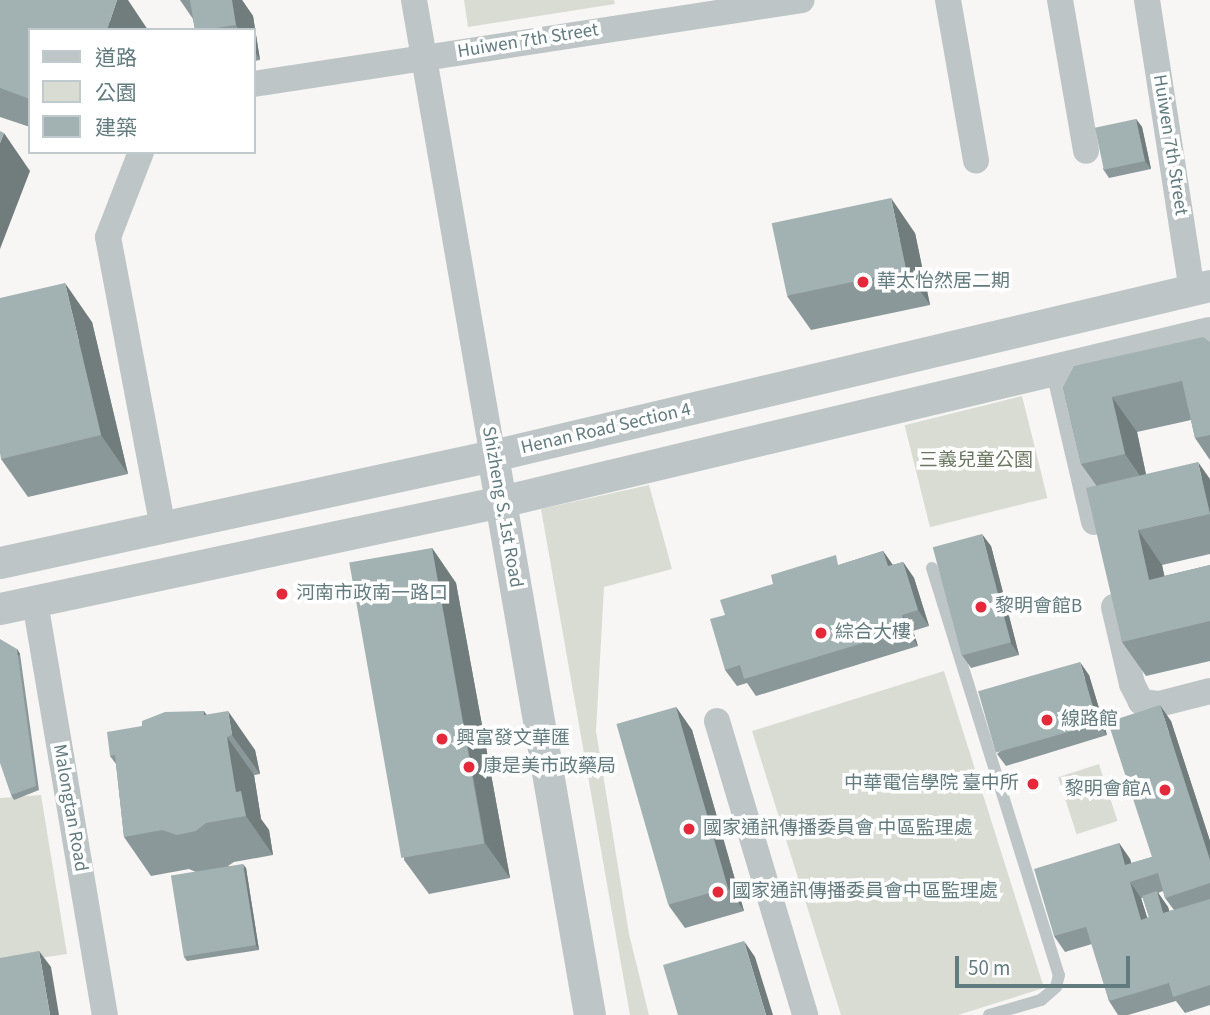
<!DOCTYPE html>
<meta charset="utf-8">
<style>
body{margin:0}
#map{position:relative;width:1210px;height:1015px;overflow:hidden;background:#f7f6f4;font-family:"Source Sans 3","Noto Sans TC",sans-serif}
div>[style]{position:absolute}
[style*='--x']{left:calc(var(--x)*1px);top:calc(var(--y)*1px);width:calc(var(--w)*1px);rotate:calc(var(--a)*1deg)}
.green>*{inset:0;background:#d9dcd3;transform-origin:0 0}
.service>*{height:12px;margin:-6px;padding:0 6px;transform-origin:6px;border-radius:6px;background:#bec5c7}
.minor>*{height:26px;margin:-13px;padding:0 13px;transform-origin:13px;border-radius:13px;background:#bec5c7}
.tertiary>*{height:32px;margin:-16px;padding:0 16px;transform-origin:16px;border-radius:16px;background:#bec5c7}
.wall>*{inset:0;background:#8b9899}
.shaded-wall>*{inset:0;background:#717c7d;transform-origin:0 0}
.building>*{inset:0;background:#a2b1b2;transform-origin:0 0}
.dots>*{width:19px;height:19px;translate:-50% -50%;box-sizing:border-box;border:4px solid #fff;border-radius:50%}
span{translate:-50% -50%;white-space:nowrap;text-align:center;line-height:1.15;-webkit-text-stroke:7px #fff;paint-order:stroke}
.street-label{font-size:19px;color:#627b7f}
.poi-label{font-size:19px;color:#627b7f}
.left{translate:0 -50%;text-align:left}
.right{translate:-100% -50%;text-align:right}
.park-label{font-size:19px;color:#6c7761}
.legend{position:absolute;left:28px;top:28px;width:228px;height:126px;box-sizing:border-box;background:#fff;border:2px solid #c0cacc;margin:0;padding:9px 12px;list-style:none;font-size:21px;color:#627b7f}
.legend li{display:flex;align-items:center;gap:14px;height:35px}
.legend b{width:35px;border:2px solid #c0cacc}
.scale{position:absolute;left:955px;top:956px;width:175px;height:32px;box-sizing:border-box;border:4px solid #627b7f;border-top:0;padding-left:9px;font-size:21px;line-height:24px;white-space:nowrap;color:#627b7f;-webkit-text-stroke:5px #fff;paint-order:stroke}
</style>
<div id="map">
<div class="green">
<i style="clip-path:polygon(464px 0,614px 0,615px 4px,468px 27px)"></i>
<i style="left:1022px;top:396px;width:105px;height:121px;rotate:76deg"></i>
<i style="clip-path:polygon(649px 485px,672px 569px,604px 587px,596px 731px,629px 934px,649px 1015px,630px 1015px,541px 509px)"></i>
<i style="clip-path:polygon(944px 671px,1044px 988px,958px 1015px,841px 1015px,752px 731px)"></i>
<i style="left:1099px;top:764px;width:60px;height:43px;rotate:72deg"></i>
<i style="clip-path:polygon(41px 795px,67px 954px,0 964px,0 798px)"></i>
</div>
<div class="service">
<i style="--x:932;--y:568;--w:426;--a:72.7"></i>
<i style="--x:1059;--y:975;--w:12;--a:104"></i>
<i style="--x:1056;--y:987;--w:20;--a:139"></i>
<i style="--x:1041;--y:1000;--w:54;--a:163.9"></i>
</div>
<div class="minor">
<i style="--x:414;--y:0;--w:463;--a:80.2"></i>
<i style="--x:948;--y:0;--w:163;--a:80.1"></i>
<i style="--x:1060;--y:0;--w:153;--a:80.2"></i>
<i style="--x:1147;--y:0;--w:293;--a:81.2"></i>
<i style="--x:254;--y:84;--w:554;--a:-8.71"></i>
<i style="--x:141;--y:152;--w:91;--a:111.2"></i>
<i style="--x:108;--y:237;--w:296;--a:79.3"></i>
<i style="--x:1058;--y:367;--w:159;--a:76.9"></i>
<i style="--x:35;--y:602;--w:419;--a:80.4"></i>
<i style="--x:1114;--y:607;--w:79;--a:76.8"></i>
<i style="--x:1132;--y:684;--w:20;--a:63"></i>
<i style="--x:1141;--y:702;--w:18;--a:6"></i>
<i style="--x:1159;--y:704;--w:53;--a:-14.3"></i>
<i style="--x:717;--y:721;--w:307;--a:73.3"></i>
</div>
<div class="tertiary">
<i style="--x:493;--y:456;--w:567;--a:80.16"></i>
<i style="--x:0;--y:563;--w:504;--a:-12.25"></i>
<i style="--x:493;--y:456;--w:737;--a:-13.34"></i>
<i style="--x:0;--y:609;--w:512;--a:-12.06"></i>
<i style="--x:501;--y:502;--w:729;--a:-13.41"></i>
</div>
<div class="wall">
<i style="clip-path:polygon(0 0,148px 29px,30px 30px,30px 127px,0 117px)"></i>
<i style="clip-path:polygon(180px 0,242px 0,253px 16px,260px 60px,254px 61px,254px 30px,195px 30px,193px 19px)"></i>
<i style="clip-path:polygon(1136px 119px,1142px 127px,1151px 169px,1109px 178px,1103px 169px)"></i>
<i style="clip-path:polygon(915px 233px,930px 305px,811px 330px,787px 296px)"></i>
<i style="clip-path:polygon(92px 322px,128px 474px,28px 497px,1px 459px)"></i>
<i style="clip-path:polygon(1210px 342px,1210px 460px,1195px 438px,1191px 420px,1137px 432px,1146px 474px,1210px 479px,1210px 554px,1162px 565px,1164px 576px,1210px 565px,1210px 661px,1146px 676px,1122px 642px,1096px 485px,1081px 464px,1063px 387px)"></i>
<i style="clip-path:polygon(991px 546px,1019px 655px,971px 668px,962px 655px)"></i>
<i style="clip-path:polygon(432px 548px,456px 583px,510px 878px,429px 894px,404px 860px)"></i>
<i style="clip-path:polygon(883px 551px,893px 565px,903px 562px,914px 578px,929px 626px,913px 631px,918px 646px,756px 696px,747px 683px,737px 686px,725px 670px,725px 615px,842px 564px)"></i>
<i style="clip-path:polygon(17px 649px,20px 654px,39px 790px,14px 800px,11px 795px)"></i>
<i style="clip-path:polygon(1089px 675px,1107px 735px,1006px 766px,997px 754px)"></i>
<i style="clip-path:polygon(676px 707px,692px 730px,744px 911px,685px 928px,669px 906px)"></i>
<i style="clip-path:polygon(206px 715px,255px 750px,260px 774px,254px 775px,261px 819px,269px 830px,273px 855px,234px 862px,228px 866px,246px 868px,259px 950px,187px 961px,184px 957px,196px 872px,189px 869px,151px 876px,124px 837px,116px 764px,110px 756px,142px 726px)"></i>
<i style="clip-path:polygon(evenodd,1171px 721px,1210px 841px,1210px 1005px,1185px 1013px,1176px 1001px,1128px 1015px,1118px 1015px,1109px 1001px,1092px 944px,1065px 952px,1054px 936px,1119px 843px,1130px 859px,1131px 863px,1152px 857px,1171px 721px,1163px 891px,1165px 898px,1174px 910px,1169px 911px,1168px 907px,1158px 893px,1163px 891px,1171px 721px,1141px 898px,1143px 898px,1149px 917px,1147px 918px,1141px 898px)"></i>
</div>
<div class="shaded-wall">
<i style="clip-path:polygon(117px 0,128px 0,148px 30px,107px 30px)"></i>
<i style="clip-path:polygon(230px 0,242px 0,253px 16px,260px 60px,254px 50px,254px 30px,239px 30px,236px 25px)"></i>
<i style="clip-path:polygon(1136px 119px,1142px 127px,1151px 169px,1145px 161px)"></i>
<i style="clip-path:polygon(4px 133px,30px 171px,0 249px,0 143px)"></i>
<i style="clip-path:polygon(891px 198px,915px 233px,930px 305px,906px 270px)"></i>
<i style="clip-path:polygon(65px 283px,92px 322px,128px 474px,101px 435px)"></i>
<i style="clip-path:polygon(1112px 397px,1137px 432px,1149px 489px,1125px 454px)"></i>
<i style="clip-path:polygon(1198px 462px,1210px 479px,1210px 514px)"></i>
<i style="clip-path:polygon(1138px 530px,1162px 565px,1173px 614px,1149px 580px)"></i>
<i style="clip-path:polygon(982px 534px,991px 546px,1019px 655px,1010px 642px)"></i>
<i style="clip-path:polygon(432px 548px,456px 583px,510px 878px,485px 843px)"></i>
<i style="clip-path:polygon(883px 551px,894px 567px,888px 566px)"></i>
<i style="clip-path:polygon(903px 562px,914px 578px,929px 626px,918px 610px)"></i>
<i style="clip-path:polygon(902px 615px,913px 631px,918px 646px,906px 630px)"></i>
<i style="left:17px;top:649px;width:6px;height:138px;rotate:59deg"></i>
<i style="clip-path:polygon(1080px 662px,1089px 675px,1107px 735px,1098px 723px)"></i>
<i style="clip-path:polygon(1160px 705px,1171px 721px,1210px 841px,1210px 860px)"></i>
<i style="clip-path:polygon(676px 707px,692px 730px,744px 911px,728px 888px)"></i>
<i style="clip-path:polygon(204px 711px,228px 746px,227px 737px,254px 775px,261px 819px,269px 830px,273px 855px,246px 816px,204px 715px)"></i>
<i style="clip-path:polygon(228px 711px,255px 750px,260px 774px,232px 735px)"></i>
<i style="clip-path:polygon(1119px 843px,1130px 859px,1137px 881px,1125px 865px)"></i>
<i style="clip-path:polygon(243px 864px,246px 868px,259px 950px,256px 945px)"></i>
<i style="clip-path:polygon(1130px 882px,1141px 898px,1153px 936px,1141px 920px)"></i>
<i style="clip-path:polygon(1157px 891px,1168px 907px,1175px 929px,1163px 913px)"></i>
<i style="clip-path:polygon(744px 941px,755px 957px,773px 1015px,766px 1015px)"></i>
<i style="clip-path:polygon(39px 951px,51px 967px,59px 1015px,50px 1015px)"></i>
</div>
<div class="building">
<i style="clip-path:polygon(0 0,117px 0,107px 30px,30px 30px,30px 99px,0 88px)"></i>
<i style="clip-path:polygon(190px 0,232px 0,236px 25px,203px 30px,195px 30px)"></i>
<i style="left:1136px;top:119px;width:43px;height:42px;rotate:78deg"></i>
<i style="clip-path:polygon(0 131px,4px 133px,0 143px)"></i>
<i style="left:891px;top:198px;width:74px;height:122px;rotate:78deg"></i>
<i style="clip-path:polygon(65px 283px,101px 435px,1px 459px,0 453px,0 298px)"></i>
<i style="clip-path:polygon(1203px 337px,1210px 342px,1210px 435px,1195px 438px,1182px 381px,1112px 397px,1125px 454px,1081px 464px,1063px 387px,1074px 366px)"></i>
<i style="clip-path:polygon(1198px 462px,1210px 514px,1138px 530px,1149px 580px,1210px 565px,1210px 621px,1122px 642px,1086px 488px)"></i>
<i style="left:982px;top:534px;width:112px;height:51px;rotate:75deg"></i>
<i style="left:432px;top:548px;width:300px;height:84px;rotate:80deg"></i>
<i style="clip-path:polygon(883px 551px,888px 566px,903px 562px,918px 610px,902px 615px,906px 630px,744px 679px,740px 665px,725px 670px,710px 619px,725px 615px,720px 600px,773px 584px,771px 575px,836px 555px,838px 565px)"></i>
<i style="clip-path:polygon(0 639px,17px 649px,36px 786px,11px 795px,0 763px)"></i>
<i style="left:1080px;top:662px;width:64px;height:106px;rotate:74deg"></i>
<i style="clip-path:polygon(1160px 705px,1210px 860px,1210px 883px,1165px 898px,1158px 873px,1130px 882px,1141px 920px,1149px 917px,1142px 896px,1157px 891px,1163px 913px,1210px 899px,1210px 985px,1173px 997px,1169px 983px,1109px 1001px,1086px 927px,1054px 936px,1034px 869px,1119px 843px,1125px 865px,1152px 857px,1108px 722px)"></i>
<i style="left:676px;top:707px;width:188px;height:62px;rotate:74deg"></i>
<i style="clip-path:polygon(204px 711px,204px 715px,228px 711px,232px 735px,227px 737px,236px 792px,241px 791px,246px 816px,206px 823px,196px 831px,177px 835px,162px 830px,124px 837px,115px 755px,110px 756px,107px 732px,142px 726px,142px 721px,165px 712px)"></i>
<i style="left:243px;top:864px;width:82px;height:73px;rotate:81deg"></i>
<i style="clip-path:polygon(744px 941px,766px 1015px,678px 1015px,663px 965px)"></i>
<i style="clip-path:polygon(39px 951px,50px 1015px,0 1015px,0 958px)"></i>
</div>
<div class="dots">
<i style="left:863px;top:282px;background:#e3293a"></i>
<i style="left:282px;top:594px;background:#e3293a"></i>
<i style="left:981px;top:607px;background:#e3293a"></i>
<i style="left:821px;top:633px;background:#e3293a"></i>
<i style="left:1047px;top:720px;background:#e3293a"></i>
<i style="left:442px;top:739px;background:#e3293a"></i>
<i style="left:469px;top:767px;background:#e3293a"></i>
<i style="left:1033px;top:784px;background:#e3293a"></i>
<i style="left:1165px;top:790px;background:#e3293a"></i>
<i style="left:689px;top:829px;background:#e3293a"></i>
<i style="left:718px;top:892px;background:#e3293a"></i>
</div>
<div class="street-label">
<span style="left:528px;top:41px;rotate:-9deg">Huiwen 7th Street</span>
<span style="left:1170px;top:145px;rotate:81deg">Huiwen 7th Street</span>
<span style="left:606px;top:429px;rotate:-13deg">Henan Road Section 4</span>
<span style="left:502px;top:507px;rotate:80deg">Shizheng S. 1st Road</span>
<span style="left:70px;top:808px;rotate:80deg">Malongtan Road</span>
</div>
<div class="poi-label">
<span class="left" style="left:877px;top:282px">華太怡然居二期</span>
<span class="left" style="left:296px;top:594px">河南市政南一路口</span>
<span class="left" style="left:995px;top:607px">黎明會館B</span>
<span class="left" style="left:835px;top:633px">綜合大樓</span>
<span class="left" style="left:1061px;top:720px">線路館</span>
<span class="left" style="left:456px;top:739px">興富發文華匯</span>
<span class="left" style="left:483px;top:767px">康是美市政藥局</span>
<span class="right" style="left:1019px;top:784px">中華電信學院 臺中所</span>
<span class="right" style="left:1151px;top:790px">黎明會館A</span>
<span class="left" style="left:703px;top:829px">國家通訊傳播委員會 中區監理處</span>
<span class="left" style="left:732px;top:892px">國家通訊傳播委員會中區監理處</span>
</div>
<div class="park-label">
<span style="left:976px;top:461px">三義兒童公園</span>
</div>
<ul class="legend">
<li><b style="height:9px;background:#bec5c7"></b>道路</li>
<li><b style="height:19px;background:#d9dcd3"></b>公園</li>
<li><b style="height:19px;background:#a2b1b2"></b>建築</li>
</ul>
<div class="scale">50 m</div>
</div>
